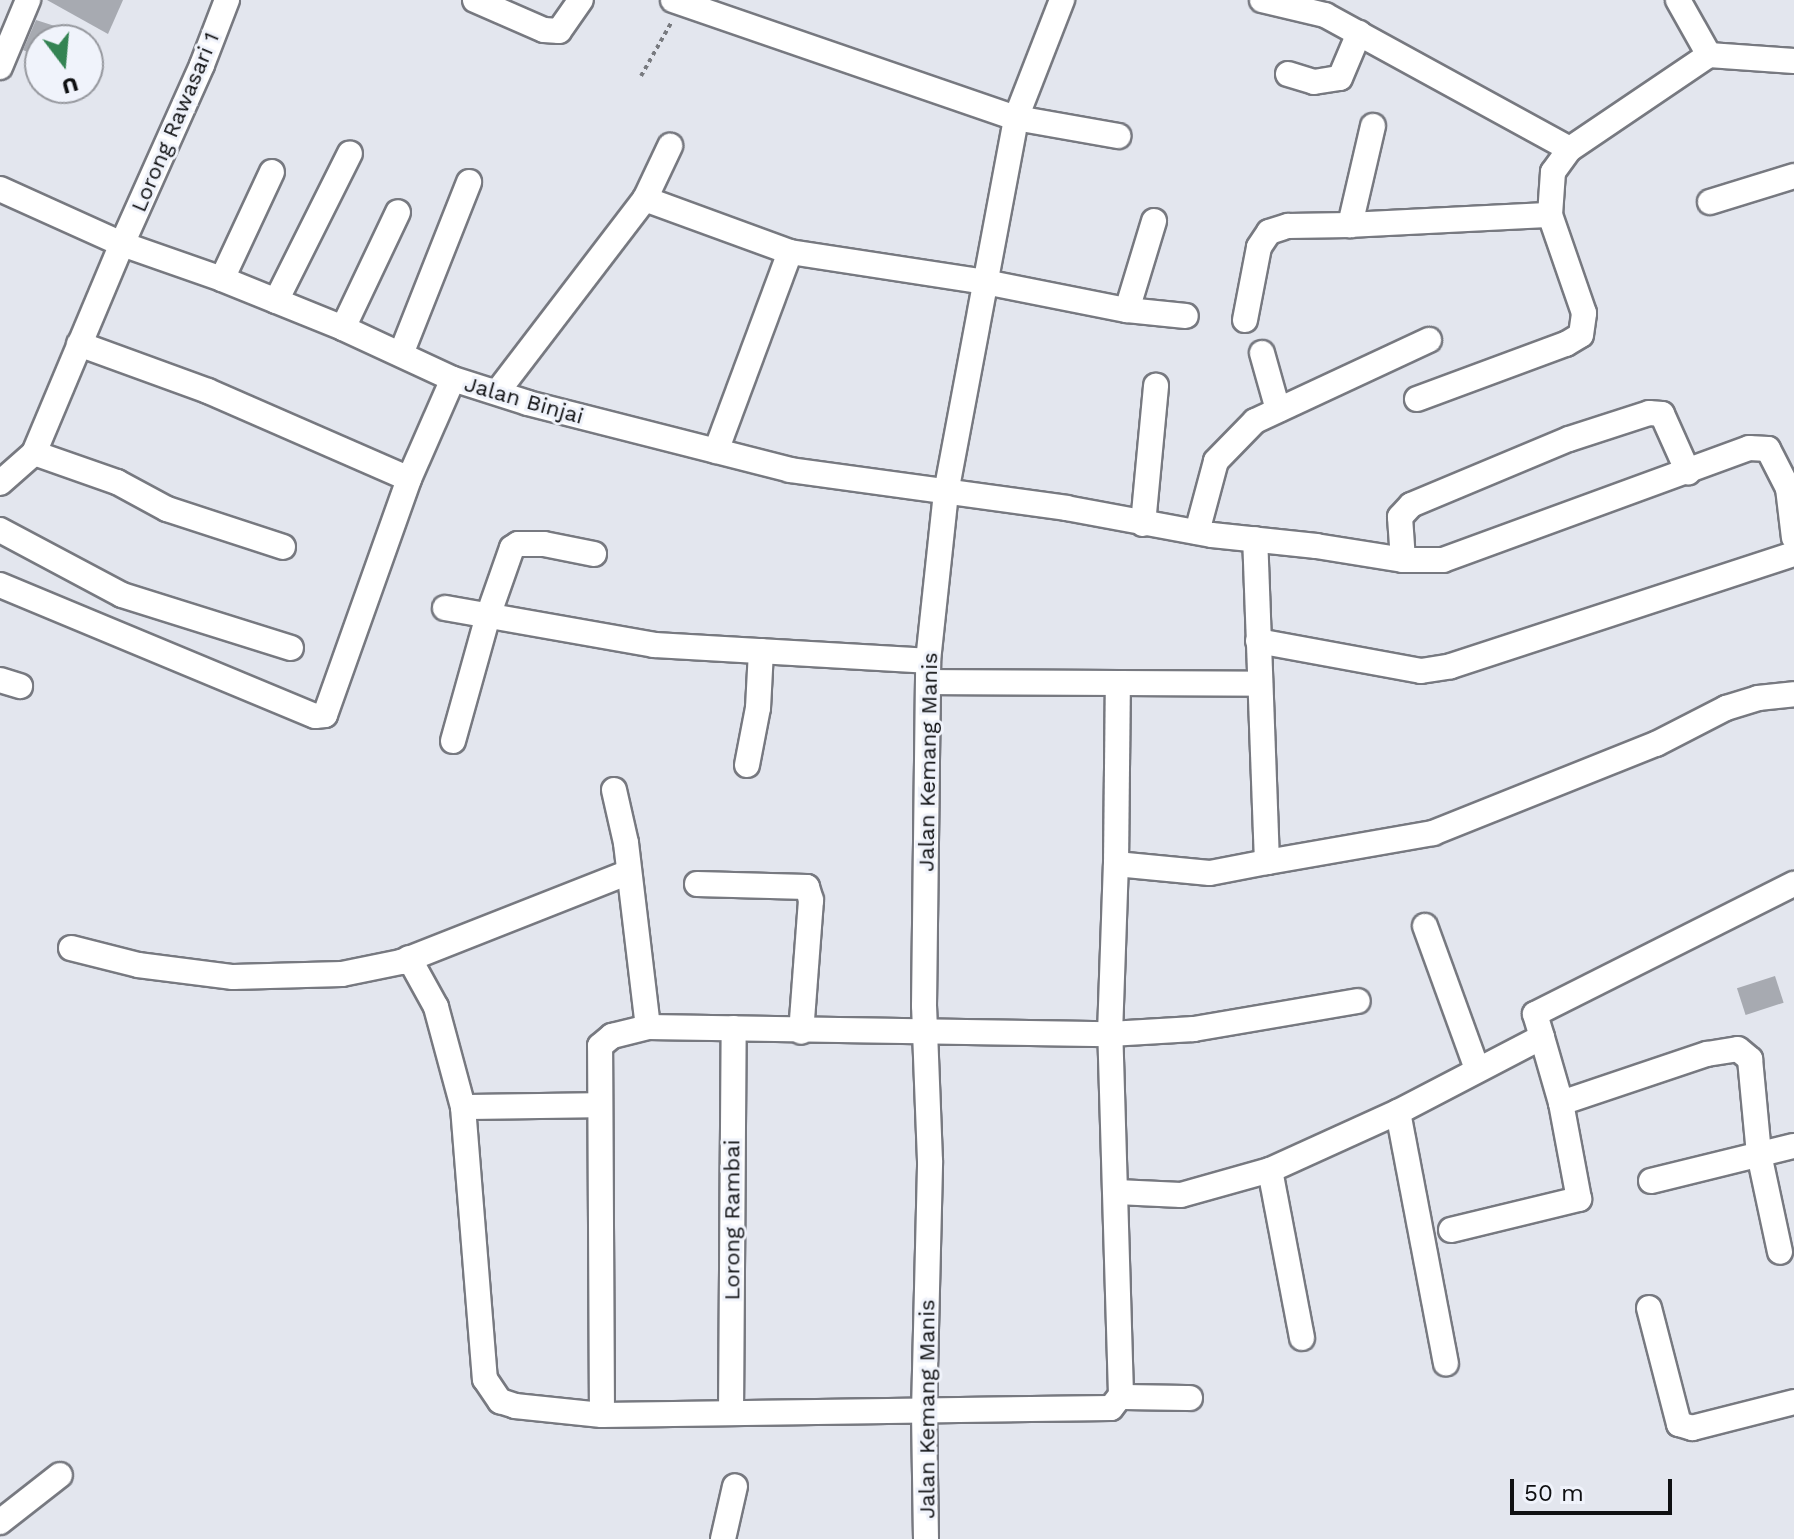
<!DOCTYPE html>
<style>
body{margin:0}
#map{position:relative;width:1794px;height:1539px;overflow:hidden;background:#e3e6ee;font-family:"Work Sans",sans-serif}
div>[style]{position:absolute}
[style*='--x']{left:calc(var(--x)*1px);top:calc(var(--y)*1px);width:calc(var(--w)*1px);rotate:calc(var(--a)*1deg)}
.building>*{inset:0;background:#a7aab1;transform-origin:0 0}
.path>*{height:4px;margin-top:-2px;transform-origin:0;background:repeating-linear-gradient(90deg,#787a7f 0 4px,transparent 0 8px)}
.roads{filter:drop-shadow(2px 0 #777980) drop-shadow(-2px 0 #777980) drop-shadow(0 2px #777980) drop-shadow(0 -2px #777980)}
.minor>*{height:24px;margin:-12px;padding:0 12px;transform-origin:12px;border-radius:12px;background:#fff}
span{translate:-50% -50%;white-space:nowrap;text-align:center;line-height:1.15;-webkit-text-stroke:6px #f0f3fb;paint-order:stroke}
.street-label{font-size:22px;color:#0f1012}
.north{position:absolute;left:24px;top:24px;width:80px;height:80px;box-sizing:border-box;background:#f0f3fb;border:2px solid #96989e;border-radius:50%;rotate:164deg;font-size:22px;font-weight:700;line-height:32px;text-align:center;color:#0f1012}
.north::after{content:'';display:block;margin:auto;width:28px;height:36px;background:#348353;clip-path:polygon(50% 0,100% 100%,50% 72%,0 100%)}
.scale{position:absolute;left:1510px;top:1479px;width:162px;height:36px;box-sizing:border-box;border:4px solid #0f1012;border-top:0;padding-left:10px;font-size:24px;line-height:28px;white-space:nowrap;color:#0f1012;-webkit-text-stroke:6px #f0f3fb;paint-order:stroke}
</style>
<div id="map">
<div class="building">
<i style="clip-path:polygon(47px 0,123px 0,108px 34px)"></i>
<i style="clip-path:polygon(36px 20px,86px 36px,86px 40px,40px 40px,38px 57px,23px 50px)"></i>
<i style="left:1775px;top:976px;width:28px;height:40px;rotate:72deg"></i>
</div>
<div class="path">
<i style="--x:641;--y:76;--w:61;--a:-60.5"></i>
</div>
<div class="roads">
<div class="minor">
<i style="--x:475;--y:0;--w:75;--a:23.5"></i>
<i style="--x:544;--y:30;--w:15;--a:4"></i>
<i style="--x:559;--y:31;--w:38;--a:-55"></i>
<i style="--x:673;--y:0;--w:363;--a:19"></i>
<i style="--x:1016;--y:118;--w:104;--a:10"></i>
<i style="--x:1262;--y:0;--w:65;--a:13.4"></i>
<i style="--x:1325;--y:15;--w:279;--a:28.7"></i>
<i style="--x:1678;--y:0;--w:63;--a:60.6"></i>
<i style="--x:0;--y:67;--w:73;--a:-67.3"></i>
<i style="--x:1288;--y:74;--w:27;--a:17"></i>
<i style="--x:1314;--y:82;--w:26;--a:-9"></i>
<i style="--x:1340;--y:78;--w:49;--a:-67.1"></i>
<i style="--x:1373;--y:126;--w:102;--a:103.1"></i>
<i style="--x:1350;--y:225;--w:200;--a:-2.9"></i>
<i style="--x:0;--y:189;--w:134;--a:24.3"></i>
<i style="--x:122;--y:244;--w:106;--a:19.3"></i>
<i style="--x:222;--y:279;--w:131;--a:22"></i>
<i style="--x:343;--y:328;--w:121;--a:24.9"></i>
<i style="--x:453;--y:379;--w:79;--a:17.7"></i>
<i style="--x:528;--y:403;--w:270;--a:14.3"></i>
<i style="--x:790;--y:470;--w:279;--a:7.8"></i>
<i style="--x:1066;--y:508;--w:148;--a:10.5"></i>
<i style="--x:1212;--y:535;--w:105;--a:6"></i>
<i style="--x:1316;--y:546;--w:88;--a:9.1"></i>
<i style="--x:1403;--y:560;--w:40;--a:0"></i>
<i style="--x:1443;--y:560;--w:326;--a:-20.1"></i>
<i style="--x:1749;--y:448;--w:19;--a:3"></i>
<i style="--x:1768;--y:449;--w:44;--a:62.9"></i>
<i style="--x:1788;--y:488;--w:6;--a:-18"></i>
<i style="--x:645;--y:199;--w:154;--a:20.1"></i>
<i style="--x:790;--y:252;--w:197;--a:8.7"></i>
<i style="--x:985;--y:282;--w:145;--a:11.2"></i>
<i style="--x:1127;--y:310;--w:59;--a:5.8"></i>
<i style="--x:1710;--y:202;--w:88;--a:-17.2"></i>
<i style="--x:222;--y:279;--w:118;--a:-65"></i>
<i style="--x:276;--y:301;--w:165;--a:-63.4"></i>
<i style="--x:1127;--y:310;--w:93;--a:-73.1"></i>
<i style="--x:1245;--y:320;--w:74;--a:-79.1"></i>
<i style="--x:1259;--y:247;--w:18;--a:-56"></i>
<i style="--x:1269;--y:232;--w:20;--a:-18"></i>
<i style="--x:1288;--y:226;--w:62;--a:-0.9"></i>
<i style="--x:343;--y:328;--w:128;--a:-64.6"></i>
<i style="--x:79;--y:344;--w:137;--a:20"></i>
<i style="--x:208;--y:391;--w:219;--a:23.6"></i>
<i style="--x:1262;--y:353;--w:59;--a:74.3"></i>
<i style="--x:401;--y:354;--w:185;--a:-68.4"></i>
<i style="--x:498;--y:391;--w:242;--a:-52.6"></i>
<i style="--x:645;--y:199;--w:59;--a:-64.7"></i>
<i style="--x:1417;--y:399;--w:159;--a:-20.3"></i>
<i style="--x:1566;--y:344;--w:17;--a:-31"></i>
<i style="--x:1581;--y:335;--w:22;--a:-82"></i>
<i style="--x:1584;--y:313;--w:104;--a:-109.1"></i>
<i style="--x:1550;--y:215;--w:43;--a:-86"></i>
<i style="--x:1553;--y:172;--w:29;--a:-54"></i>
<i style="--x:1570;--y:149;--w:168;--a:-34.1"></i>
<i style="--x:1709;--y:55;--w:85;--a:4"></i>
<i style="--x:716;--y:451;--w:212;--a:-69.6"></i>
<i style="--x:34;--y:453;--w:88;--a:19.3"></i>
<i style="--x:117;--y:482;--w:57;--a:28.4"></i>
<i style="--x:167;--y:509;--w:122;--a:18.1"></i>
<i style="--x:0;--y:483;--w:45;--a:-41.4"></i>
<i style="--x:34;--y:453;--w:227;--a:-67.2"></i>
<i style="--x:122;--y:244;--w:196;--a:-65.9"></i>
<i style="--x:202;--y:65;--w:70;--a:-69"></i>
<i style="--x:1788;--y:488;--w:50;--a:83.2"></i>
<i style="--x:1143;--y:524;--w:139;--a:-84.6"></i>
<i style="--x:0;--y:530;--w:138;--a:28"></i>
<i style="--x:122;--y:595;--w:177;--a:17.4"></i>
<i style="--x:1197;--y:532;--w:73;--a:-75"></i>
<i style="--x:1216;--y:461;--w:56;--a:-45.7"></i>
<i style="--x:1255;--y:421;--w:192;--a:-25"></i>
<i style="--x:1403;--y:560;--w:43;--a:-94"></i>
<i style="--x:1400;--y:517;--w:16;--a:-47"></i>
<i style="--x:1411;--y:505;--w:171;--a:-22.7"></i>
<i style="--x:1569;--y:439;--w:84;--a:-18"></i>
<i style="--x:1649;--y:413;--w:13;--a:4"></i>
<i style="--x:1662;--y:414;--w:64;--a:65.9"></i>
<i style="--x:0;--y:585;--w:341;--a:22.6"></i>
<i style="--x:315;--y:716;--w:10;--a:-6"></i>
<i style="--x:325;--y:715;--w:251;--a:-70.4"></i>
<i style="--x:409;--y:479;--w:109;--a:-66.3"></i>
<i style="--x:445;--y:608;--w:212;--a:10"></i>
<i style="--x:654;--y:645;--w:274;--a:3.3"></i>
<i style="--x:1258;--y:641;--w:166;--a:10.4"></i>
<i style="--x:1421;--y:671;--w:30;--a:-9"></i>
<i style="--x:1451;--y:666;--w:361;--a:-18.1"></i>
<i style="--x:0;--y:680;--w:21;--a:17"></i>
<i style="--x:928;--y:682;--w:332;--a:0.3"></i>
<i style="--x:453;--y:741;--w:130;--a:-74.4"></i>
<i style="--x:488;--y:616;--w:72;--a:-70.6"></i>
<i style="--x:512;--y:548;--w:7;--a:-34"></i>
<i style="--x:518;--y:544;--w:26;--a:0"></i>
<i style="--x:544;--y:544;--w:51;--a:11.3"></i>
<i style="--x:747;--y:765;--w:58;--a:-79.1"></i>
<i style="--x:758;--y:708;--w:57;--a:-87"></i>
<i style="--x:614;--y:790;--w:54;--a:77.2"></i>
<i style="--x:626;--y:843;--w:185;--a:83.2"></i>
<i style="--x:1267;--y:862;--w:169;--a:-9.9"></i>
<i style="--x:1433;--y:833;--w:240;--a:-21.8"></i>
<i style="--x:1656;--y:744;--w:79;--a:-27.2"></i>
<i style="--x:1726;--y:708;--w:34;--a:-17"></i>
<i style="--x:1758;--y:698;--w:36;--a:-6"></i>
<i style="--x:1116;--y:864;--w:181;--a:-89.4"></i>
<i style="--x:697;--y:884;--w:110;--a:1.6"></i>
<i style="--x:807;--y:887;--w:14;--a:73"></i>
<i style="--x:811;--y:900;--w:132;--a:94.3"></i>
<i style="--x:1425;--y:926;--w:152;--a:70"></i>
<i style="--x:71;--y:948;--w:69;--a:14.2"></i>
<i style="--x:138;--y:965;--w:96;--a:7.2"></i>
<i style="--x:233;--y:977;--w:109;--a:-1.6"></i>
<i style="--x:342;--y:974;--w:60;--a:-11.5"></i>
<i style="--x:401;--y:962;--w:245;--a:-21.5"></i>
<i style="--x:409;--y:958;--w:56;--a:61.1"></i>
<i style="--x:436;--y:1007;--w:104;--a:74.9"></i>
<i style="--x:463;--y:1107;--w:273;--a:85.4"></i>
<i style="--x:485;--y:1379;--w:27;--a:56"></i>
<i style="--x:500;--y:1401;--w:16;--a:18"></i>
<i style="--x:515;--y:1406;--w:87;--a:5.9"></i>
<i style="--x:602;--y:1415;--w:509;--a:-0.79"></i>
<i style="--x:1111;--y:1408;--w:16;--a:-52"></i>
<i style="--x:1121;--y:1395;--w:361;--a:-91.7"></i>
<i style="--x:1110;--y:1034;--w:170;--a:-88"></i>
<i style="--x:1116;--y:864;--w:94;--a:5.5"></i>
<i style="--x:1210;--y:873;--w:58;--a:-10.9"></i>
<i style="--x:1267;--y:862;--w:323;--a:-92.1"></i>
<i style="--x:1561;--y:1103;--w:154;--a:-18.6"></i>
<i style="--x:1707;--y:1054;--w:31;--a:-9"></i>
<i style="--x:1738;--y:1049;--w:16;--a:40"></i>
<i style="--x:1750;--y:1059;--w:95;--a:84.6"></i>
<i style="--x:1759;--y:1154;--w:100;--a:77.9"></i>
<i style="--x:463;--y:1107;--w:136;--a:-0.8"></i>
<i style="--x:1398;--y:1112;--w:256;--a:79.2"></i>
<i style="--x:1270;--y:1170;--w:171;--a:79.2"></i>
<i style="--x:1651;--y:1181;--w:147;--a:-13.8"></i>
<i style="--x:1117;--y:1192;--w:64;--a:2.7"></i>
<i style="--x:1181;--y:1195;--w:92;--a:-15.7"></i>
<i style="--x:1270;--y:1170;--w:141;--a:-24.4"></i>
<i style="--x:1398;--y:1112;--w:162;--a:-27.5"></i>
<i style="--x:1542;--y:1037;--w:24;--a:-107"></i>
<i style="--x:1535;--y:1014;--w:290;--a:-26.7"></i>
<i style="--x:1451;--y:1230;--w:132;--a:-13.6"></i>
<i style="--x:1579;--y:1199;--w:98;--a:-100.6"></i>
<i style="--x:1561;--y:1103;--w:69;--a:-106.1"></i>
<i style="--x:1649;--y:1308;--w:120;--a:75.5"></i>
<i style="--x:1679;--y:1424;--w:14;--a:17"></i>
<i style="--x:1692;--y:1428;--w:105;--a:-14.3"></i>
<i style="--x:1121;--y:1397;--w:69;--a:0.8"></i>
<i style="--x:731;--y:1413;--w:385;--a:-89.6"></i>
<i style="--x:602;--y:1415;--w:369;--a:-90.3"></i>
<i style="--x:600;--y:1046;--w:16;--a:-40"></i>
<i style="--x:612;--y:1036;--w:37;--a:-14"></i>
<i style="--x:648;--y:1027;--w:462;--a:0.9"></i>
<i style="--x:1110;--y:1034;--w:84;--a:-3.4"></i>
<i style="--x:1194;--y:1029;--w:166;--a:-9.7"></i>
<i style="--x:0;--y:1522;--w:76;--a:-38.1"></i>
<i style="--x:723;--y:1539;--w:54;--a:-77.2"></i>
<i style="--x:926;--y:1539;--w:127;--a:-90.9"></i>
<i style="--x:924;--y:1412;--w:251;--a:-88.6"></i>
<i style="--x:930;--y:1161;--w:155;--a:-92.2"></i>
<i style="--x:924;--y:1006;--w:345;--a:-89.3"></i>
<i style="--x:928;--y:661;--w:169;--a:-83.9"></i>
<i style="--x:946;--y:493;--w:381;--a:-79.4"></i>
<i style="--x:1016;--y:118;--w:127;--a:-68.7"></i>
</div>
</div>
<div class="street-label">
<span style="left:175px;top:122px;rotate:-67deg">Lorong Rawasari 1</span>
<span style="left:524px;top:400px;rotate:16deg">Jalan Binjai</span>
<span style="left:928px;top:762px;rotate:-89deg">Jalan Kemang Manis</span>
<span style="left:732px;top:1220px;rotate:-90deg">Lorong Rambai</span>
<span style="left:927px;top:1409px;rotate:-90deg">Jalan Kemang Manis</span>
</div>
<div class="north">U</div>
<div class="scale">50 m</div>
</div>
